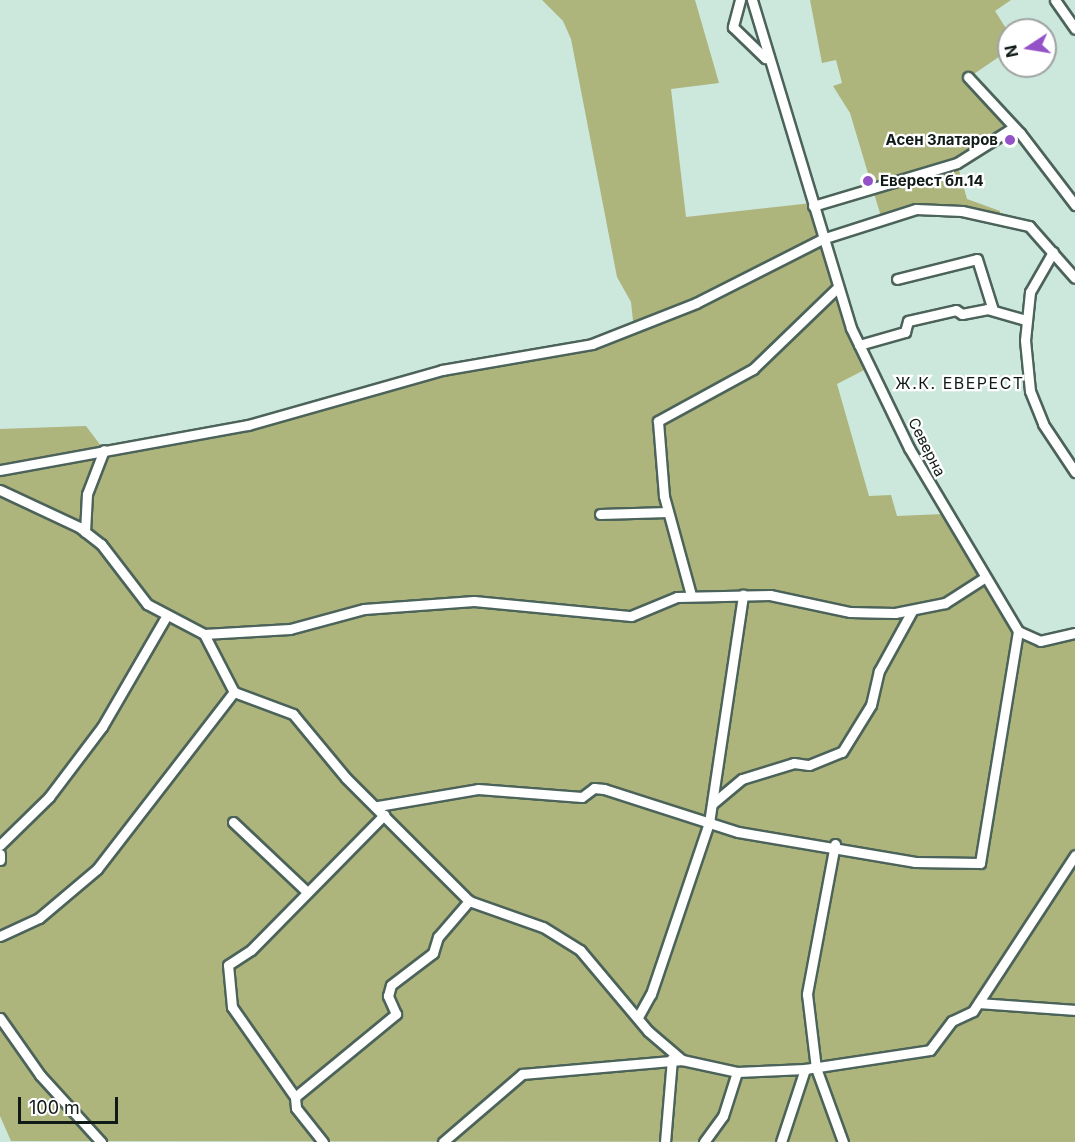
<!DOCTYPE html>
<meta charset="utf-8">
<style>
body{margin:0}
#map{position:relative;width:1075px;height:1142px;overflow:hidden;background:#cce7dc;font-family:Inter,sans-serif}
div>[style]{position:absolute}
[style*='--x']{left:calc(var(--x)*1px);top:calc(var(--y)*1px);width:calc(var(--w)*1px);rotate:calc(var(--a)*1deg)}
.green>*{inset:0;background:#adb47c}
.roads{filter:drop-shadow(2px 0 #4c635a) drop-shadow(-2px 0 #4c635a) drop-shadow(0 2px #4c635a) drop-shadow(0 -2px #4c635a)}
.minor>*{height:9px;margin:-4.5px;padding:0 4.5px;transform-origin:4.5px;border-radius:4.5px;background:#fff}
.dots>*{width:16px;height:16px;translate:-50% -50%;box-sizing:border-box;border:3px solid #fff;border-radius:50%}
span{translate:-50% -50%;white-space:nowrap;text-align:center;line-height:1.15;-webkit-text-stroke:4.5px #fff;paint-order:stroke}
.poi-label{font-size:15px;color:#101a16;font-weight:700}
.right{translate:-100% -50%;text-align:right}
.left{translate:0 -50%;text-align:left}
.street-label{font-size:15px;color:#101a16}
.neighbourhood-label{font-size:16px;color:#101a16;letter-spacing:1.5px}
.north{position:absolute;left:997px;top:18px;width:60px;height:60px;box-sizing:border-box;background:#fff;border:2px solid #9fa3a2;border-radius:50%;rotate:258deg;font-size:16px;font-weight:700;line-height:24px;text-align:center;color:#101a16}
.north::after{content:'';display:block;margin:auto;width:21px;height:27px;background:#9452c7;clip-path:polygon(50% 0,100% 100%,50% 72%,0 100%)}
.scale{position:absolute;left:18px;top:1097px;width:100px;height:27px;box-sizing:border-box;border:3px solid #101a16;border-top:0;padding-left:8px;font-size:18px;line-height:21px;white-space:nowrap;color:#101a16;-webkit-text-stroke:4px #fff;paint-order:stroke}
</style>
<div id="map">
<div class="green">
<i style="clip-path:polygon(542px 0,695px 0,719px 83px,671px 89px,686px 217px,812px 203px,870px 367px,837px 384px,869px 496px,891px 495px,897px 516px,944px 514px,1026px 638px,1075px 633px,1075px 1142px,11px 1141px,0 1116px,0 429px,86px 426px,104px 450px,248px 425px,384px 386px,634px 330px,631px 302px,617px 277px,571px 39px,563px 21px)"></i>
<i style="clip-path:polygon(810px 0,1011px 0,995px 11px,1009px 33px,1009px 50px,968px 78px,1011px 129px,957px 163px,967px 199px,1000px 211px,1000px 218px,941px 209px,882px 220px,850px 113px,833px 86px,842px 83px,836px 60px,822px 63px)"></i>
</div>
<div class="roads">
<div class="minor">
<i style="--x:740;--y:0;--w:28;--a:105"></i>
<i style="--x:733;--y:27;--w:45;--a:44.1"></i>
<i style="--x:752;--y:0;--w:343;--a:73.2"></i>
<i style="--x:851;--y:328;--w:133;--a:64.2"></i>
<i style="--x:909;--y:448;--w:213;--a:59.2"></i>
<i style="--x:1018;--y:631;--w:24;--a:24"></i>
<i style="--x:1040;--y:641;--w:36;--a:-13"></i>
<i style="--x:1055;--y:0;--w:35;--a:55"></i>
<i style="--x:968;--y:77;--w:74;--a:47.2"></i>
<i style="--x:813;--y:206;--w:150;--a:-16.6"></i>
<i style="--x:957;--y:163;--w:64;--a:-32.2"></i>
<i style="--x:1011;--y:129;--w:10;--a:24"></i>
<i style="--x:1020;--y:133;--w:91;--a:52.6"></i>
<i style="--x:1053;--y:252;--w:46;--a:119.9"></i>
<i style="--x:1030;--y:292;--w:48;--a:95.9"></i>
<i style="--x:1025;--y:340;--w:51;--a:84.4"></i>
<i style="--x:1030;--y:391;--w:35;--a:68"></i>
<i style="--x:1043;--y:424;--w:58;--a:56.3"></i>
<i style="--x:897;--y:279;--w:82;--a:-14"></i>
<i style="--x:977;--y:259;--w:53;--a:72.6"></i>
<i style="--x:859;--y:345;--w:48;--a:-15.8"></i>
<i style="--x:905;--y:332;--w:11;--a:-75"></i>
<i style="--x:908;--y:321;--w:49;--a:-12.9"></i>
<i style="--x:956;--y:310;--w:7;--a:34"></i>
<i style="--x:962;--y:314;--w:25;--a:-11"></i>
<i style="--x:987;--y:309;--w:37;--a:16"></i>
<i style="--x:0;--y:470;--w:252;--a:-10.3"></i>
<i style="--x:248;--y:425;--w:202;--a:-15.8"></i>
<i style="--x:442;--y:370;--w:152;--a:-9.8"></i>
<i style="--x:592;--y:344;--w:112;--a:-21.5"></i>
<i style="--x:696;--y:303;--w:141;--a:-26.9"></i>
<i style="--x:822;--y:239;--w:99;--a:-17.7"></i>
<i style="--x:916;--y:209;--w:46;--a:2.5"></i>
<i style="--x:962;--y:211;--w:69;--a:12.6"></i>
<i style="--x:1029;--y:226;--w:69;--a:48.5"></i>
<i style="--x:0;--y:490;--w:87;--a:25.1"></i>
<i style="--x:79;--y:527;--w:28;--a:38"></i>
<i style="--x:101;--y:544;--w:76;--a:52.5"></i>
<i style="--x:147;--y:604;--w:64;--a:27.8"></i>
<i style="--x:204;--y:634;--w:65;--a:62.7"></i>
<i style="--x:234;--y:692;--w:63;--a:20.4"></i>
<i style="--x:293;--y:714;--w:83;--a:50.4"></i>
<i style="--x:346;--y:778;--w:174;--a:45"></i>
<i style="--x:469;--y:901;--w:78;--a:19.4"></i>
<i style="--x:543;--y:927;--w:44;--a:31.9"></i>
<i style="--x:580;--y:950;--w:106;--a:50"></i>
<i style="--x:648;--y:1031;--w:45;--a:40.5"></i>
<i style="--x:600;--y:514;--w:68;--a:-1.7"></i>
<i style="--x:85;--y:532;--w:38;--a:-87"></i>
<i style="--x:87;--y:494;--w:47;--a:-68.9"></i>
<i style="--x:691;--y:595;--w:103;--a:-105.3"></i>
<i style="--x:664;--y:496;--w:75;--a:-94.6"></i>
<i style="--x:658;--y:421;--w:108;--a:-28.7"></i>
<i style="--x:753;--y:369;--w:118;--a:-44"></i>
<i style="--x:204;--y:634;--w:86;--a:-3.3"></i>
<i style="--x:290;--y:629;--w:77;--a:-15.1"></i>
<i style="--x:364;--y:609;--w:110;--a:-4.2"></i>
<i style="--x:474;--y:601;--w:158;--a:5.5"></i>
<i style="--x:631;--y:616;--w:50;--a:-22.4"></i>
<i style="--x:677;--y:597;--w:93;--a:-1.2"></i>
<i style="--x:770;--y:595;--w:82;--a:12"></i>
<i style="--x:850;--y:612;--w:45;--a:1.3"></i>
<i style="--x:895;--y:613;--w:51;--a:-11.3"></i>
<i style="--x:945;--y:603;--w:46;--a:-32.7"></i>
<i style="--x:712;--y:804;--w:39;--a:-40"></i>
<i style="--x:742;--y:779;--w:54;--a:-17.1"></i>
<i style="--x:794;--y:763;--w:15;--a:8"></i>
<i style="--x:809;--y:765;--w:35;--a:-22"></i>
<i style="--x:842;--y:752;--w:55;--a:-58.3"></i>
<i style="--x:871;--y:705;--w:35;--a:-77"></i>
<i style="--x:879;--y:671;--w:68;--a:-61.2"></i>
<i style="--x:378;--y:806;--w:101;--a:-9.6"></i>
<i style="--x:478;--y:789;--w:104;--a:4.4"></i>
<i style="--x:582;--y:797;--w:15;--a:-37"></i>
<i style="--x:594;--y:788;--w:10;--a:6"></i>
<i style="--x:604;--y:789;--w:141;--a:17.8"></i>
<i style="--x:738;--y:832;--w:180;--a:9.6"></i>
<i style="--x:915;--y:862;--w:65;--a:0.9"></i>
<i style="--x:980;--y:863;--w:235;--a:-80.7"></i>
<i style="--x:233;--y:822;--w:102;--a:43.4"></i>
<i style="--x:835;--y:844;--w:153;--a:100.6"></i>
<i style="--x:807;--y:994;--w:75;--a:83.1"></i>
<i style="--x:816;--y:1068;--w:79;--a:70"></i>
<i style="--x:0;--y:845;--w:69;--a:-44.4"></i>
<i style="--x:49;--y:797;--w:88;--a:-52.9"></i>
<i style="--x:102;--y:727;--w:129;--a:-59.9"></i>
<i style="--x:0;--y:854;--w:6;--a:90"></i>
<i style="--x:0;--y:936;--w:43;--a:-24.8"></i>
<i style="--x:39;--y:918;--w:76;--a:-40.2"></i>
<i style="--x:97;--y:869;--w:224;--a:-52.3"></i>
<i style="--x:979;--y:1003;--w:96;--a:4.2"></i>
<i style="--x:638;--y:1017;--w:26;--a:-61"></i>
<i style="--x:651;--y:994;--w:181;--a:-71.3"></i>
<i style="--x:709;--y:823;--w:231;--a:-81.5"></i>
<i style="--x:0;--y:1018;--w:70;--a:54.9"></i>
<i style="--x:40;--y:1075;--w:91;--a:47.7"></i>
<i style="--x:295;--y:1097;--w:110;--a:-125"></i>
<i style="--x:232;--y:1007;--w:42;--a:-95.4"></i>
<i style="--x:228;--y:965;--w:27;--a:-33"></i>
<i style="--x:251;--y:950;--w:190;--a:-45.4"></i>
<i style="--x:323;--y:1142;--w:43;--a:-128.5"></i>
<i style="--x:296;--y:1108;--w:11;--a:-95"></i>
<i style="--x:295;--y:1097;--w:131;--a:-39.4"></i>
<i style="--x:396;--y:1014;--w:20;--a:-114"></i>
<i style="--x:388;--y:996;--w:11;--a:-75"></i>
<i style="--x:391;--y:985;--w:53;--a:-37.3"></i>
<i style="--x:433;--y:953;--w:17;--a:-73"></i>
<i style="--x:438;--y:937;--w:48;--a:-49.3"></i>
<i style="--x:443;--y:1142;--w:104;--a:-40.7"></i>
<i style="--x:522;--y:1074;--w:161;--a:-5"></i>
<i style="--x:682;--y:1060;--w:56;--a:12.3"></i>
<i style="--x:737;--y:1072;--w:68;--a:-2.5"></i>
<i style="--x:805;--y:1069;--w:126;--a:-8.6"></i>
<i style="--x:930;--y:1050;--w:36;--a:-53"></i>
<i style="--x:952;--y:1021;--w:23;--a:-25"></i>
<i style="--x:973;--y:1011;--w:186;--a:-56.8"></i>
<i style="--x:665;--y:1142;--w:84;--a:-85.2"></i>
<i style="--x:704;--y:1142;--w:32;--a:-54"></i>
<i style="--x:723;--y:1116;--w:46;--a:-72.3"></i>
<i style="--x:781;--y:1142;--w:77;--a:-71.8"></i>
</div>
</div>
<div class="dots">
<i style="left:1010px;top:140px;background:#9452c7"></i>
<i style="left:868px;top:181px;background:#9452c7"></i>
</div>
<div class="poi-label">
<span class="right" style="left:998px;top:140px">Асен Златаров</span>
<span class="left" style="left:880px;top:181px">Еверест бл.14</span>
</div>
<div class="street-label">
<span style="left:927px;top:447px;rotate:63deg">Северна</span>
</div>
<div class="neighbourhood-label">
<span style="left:960px;top:383px">Ж.К. ЕВЕРЕСТ</span>
</div>
<div class="north">N</div>
<div class="scale">100 m</div>
</div>
